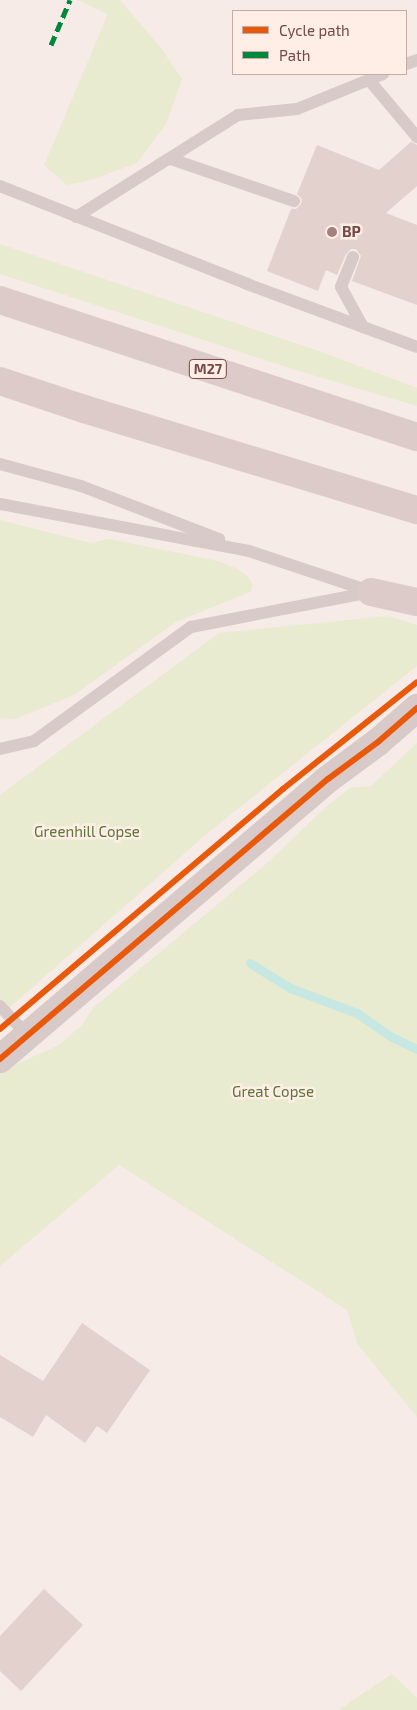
<!DOCTYPE html>
<style>
body{margin:0}
#map{position:relative;width:417px;height:1710px;overflow:hidden;background:#f6ebe6;font-family:"Exo 2",sans-serif}
div>[style]{position:absolute}
[style*='--x']{left:calc(var(--x)*1px);top:calc(var(--y)*1px);width:calc(var(--w)*1px);rotate:calc(var(--a)*1deg)}
.green>*{inset:0;background:#e8ebcf}
.stream>*{height:9px;margin:-4.5px;padding:0 4.5px;transform-origin:4.5px;border-radius:4.5px;background:#c7e8e2}
.building>*{inset:0;background:#e3d1cd}
.lane>*{height:12px;margin:-6px;padding:0 6px;transform-origin:6px;border-radius:6px;background:#d7cac8}
.secondary>*{height:28px;margin:-14px;padding:0 14px;transform-origin:14px;border-radius:14px;background:#d7cac8}
.highway>*{height:28px;margin:-14px;padding:0 14px;transform-origin:14px;border-radius:14px;background:#ddcbca}
.quiet>*{height:5px;margin-top:-2.5px;transform-origin:0;background:repeating-linear-gradient(90deg,#00873e 0 10px,transparent 0 15px)}
.cycleway>*{height:6px;margin:-3px;padding:0 3px;transform-origin:3px;border-radius:3px;background:#e8590c}
.dots>*{width:14px;height:14px;translate:-50% -50%;box-sizing:border-box;border:2px solid #ffeee6;border-radius:50%}
span{translate:-50% -50%;white-space:nowrap;text-align:center;line-height:1.15;-webkit-text-stroke:5px #ffeee6;paint-order:stroke}
.shield-label span{padding:1px 4px;background:#ffeee6;border:1px solid;border-radius:4px;-webkit-text-stroke-width:0}
.shield-label{font-size:14px;color:#744946;font-weight:700}
.poi-label{font-size:15px;color:#744946;font-weight:700}
.left{translate:0 -50%;text-align:left}
.park-label{font-size:15px;color:#5c753b}
.legend{position:absolute;left:232px;top:10px;width:175px;height:65px;box-sizing:border-box;background:#ffeee6;border:1px solid #c7aca6;margin:0;padding:6px 9px;list-style:none;font-size:15px;color:#744946}
.legend li{display:flex;align-items:center;gap:10px;height:25px}
.legend b{width:25px;border:1px solid #c7aca6}
</style>
<div id="map">
<div class="green">
<i style="clip-path:polygon(77px 0,120px 0,161px 48px,182px 79px,166px 124px,137px 163px,91px 180px,67px 185px,44px 165px,108px 14px)"></i>
<i style="clip-path:polygon(0 244px,316px 350px,417px 388px,417px 406px,299px 371px,0 274px)"></i>
<i style="clip-path:polygon(0 520px,91px 543px,109px 539px,218px 561px,238px 569px,248px 577px,253px 585px,250px 592px,176px 622px,74px 695px,15px 719px,0 718px)"></i>
<i style="clip-path:polygon(388px 616px,417px 625px,417px 666px,210px 831px,0 1016px,0 795px,219px 633px)"></i>
<i style="clip-path:polygon(417px 743px,417px 1417px,358px 1345px,347px 1310px,119px 1165px,0 1266px,0 1074px,6px 1069px,59px 1045px,82px 1025px,93px 1008px,267px 863px,326px 807px,350px 788px,371px 786px)"></i>
<i style="clip-path:polygon(392px 1674px,417px 1698px,417px 1710px,338px 1710px)"></i>
</div>
<div class="stream">
<i style="--x:250;--y:963;--w:47;--a:32"></i>
<i style="--x:290;--y:988;--w:72;--a:20.5"></i>
<i style="--x:357;--y:1013;--w:40;--a:34.9"></i>
<i style="--x:390;--y:1036;--w:30;--a:26"></i>
</div>
<div class="building">
<i style="clip-path:polygon(411px 142px,417px 145px,417px 186px,386px 213px,417px 225px,417px 305px,352px 281px,361px 256px,356px 249px,351px 249px,346px 254px,337px 275px,326px 270px,318px 291px,267px 271px,291px 209px,296px 209px,301px 204px,302px 199px,297px 194px,317px 145px,379px 170px)"></i>
<i style="clip-path:polygon(82px 1323px,150px 1370px,107px 1433px,97px 1426px,85px 1443px,46px 1415px,33px 1437px,0 1417px,0 1355px,43px 1381px)"></i>
<i style="clip-path:polygon(44px 1589px,83px 1625px,21px 1691px,0 1671px,0 1636px)"></i>
</div>
<div class="lane">
<i style="--x:406;--y:64;--w:12;--a:-20"></i>
<i style="--x:369;--y:80;--w:75;--a:49.9"></i>
<i style="--x:171;--y:159;--w:130;--a:18.9"></i>
<i style="--x:0;--y:186;--w:266;--a:21.6"></i>
<i style="--x:247;--y:284;--w:181;--a:20.3"></i>
<i style="--x:76;--y:217;--w:191;--a:-32.2"></i>
<i style="--x:238;--y:115;--w:59;--a:-5.8"></i>
<i style="--x:297;--y:109;--w:93;--a:-22.1"></i>
<i style="--x:353;--y:257;--w:32;--a:112"></i>
<i style="--x:341;--y:287;--w:46;--a:61.2"></i>
<i style="--x:0;--y:464;--w:84;--a:15.2"></i>
<i style="--x:81;--y:486;--w:148;--a:21"></i>
<i style="--x:0;--y:504;--w:253;--a:10.7"></i>
<i style="--x:249;--y:551;--w:126;--a:18.4"></i>
<i style="--x:0;--y:749;--w:35;--a:-13"></i>
<i style="--x:34;--y:741;--w:194;--a:-36"></i>
<i style="--x:191;--y:627;--w:183;--a:-11"></i>
<i style="--x:0;--y:1006;--w:41;--a:47"></i>
</div>
<div class="secondary">
<i style="--x:0;--y:1059;--w:431;--a:-40.5"></i>
<i style="--x:328;--y:779;--w:62;--a:-36.5"></i>
<i style="--x:378;--y:742;--w:52;--a:-41.1"></i>
</div>
<div class="highway">
<i style="--x:0;--y:300;--w:439;--a:18.2"></i>
<i style="--x:0;--y:381;--w:89;--a:18.4"></i>
<i style="--x:84;--y:409;--w:348;--a:16.9"></i>
<i style="--x:371;--y:592;--w:47;--a:12.3"></i>
</div>
<div class="quiet">
<i style="--x:51;--y:45;--w:49;--a:-67.1"></i>
</div>
<div class="cycleway">
<i style="--x:0;--y:1029;--w:371;--a:-40.3"></i>
<i style="--x:283;--y:789;--w:171;--a:-38.6"></i>
<i style="--x:0;--y:1059;--w:431;--a:-40.5"></i>
<i style="--x:328;--y:779;--w:62;--a:-36.5"></i>
<i style="--x:378;--y:742;--w:52;--a:-41.1"></i>
</div>
<div class="dots">
<i style="left:332px;top:232px;background:#a2827e"></i>
</div>
<div class="shield-label">
<span style="left:208px;top:369px">M27</span>
</div>
<div class="poi-label">
<span class="left" style="left:342px;top:232px">BP</span>
</div>
<div class="park-label">
<span style="left:87px;top:832px">Greenhill Copse</span>
<span style="left:273px;top:1092px">Great Copse</span>
</div>
<ul class="legend">
<li><b style="height:6px;background:#e8590c"></b>Cycle path</li>
<li><b style="height:6px;background:#00873e"></b>Path</li>
</ul>
</div>
